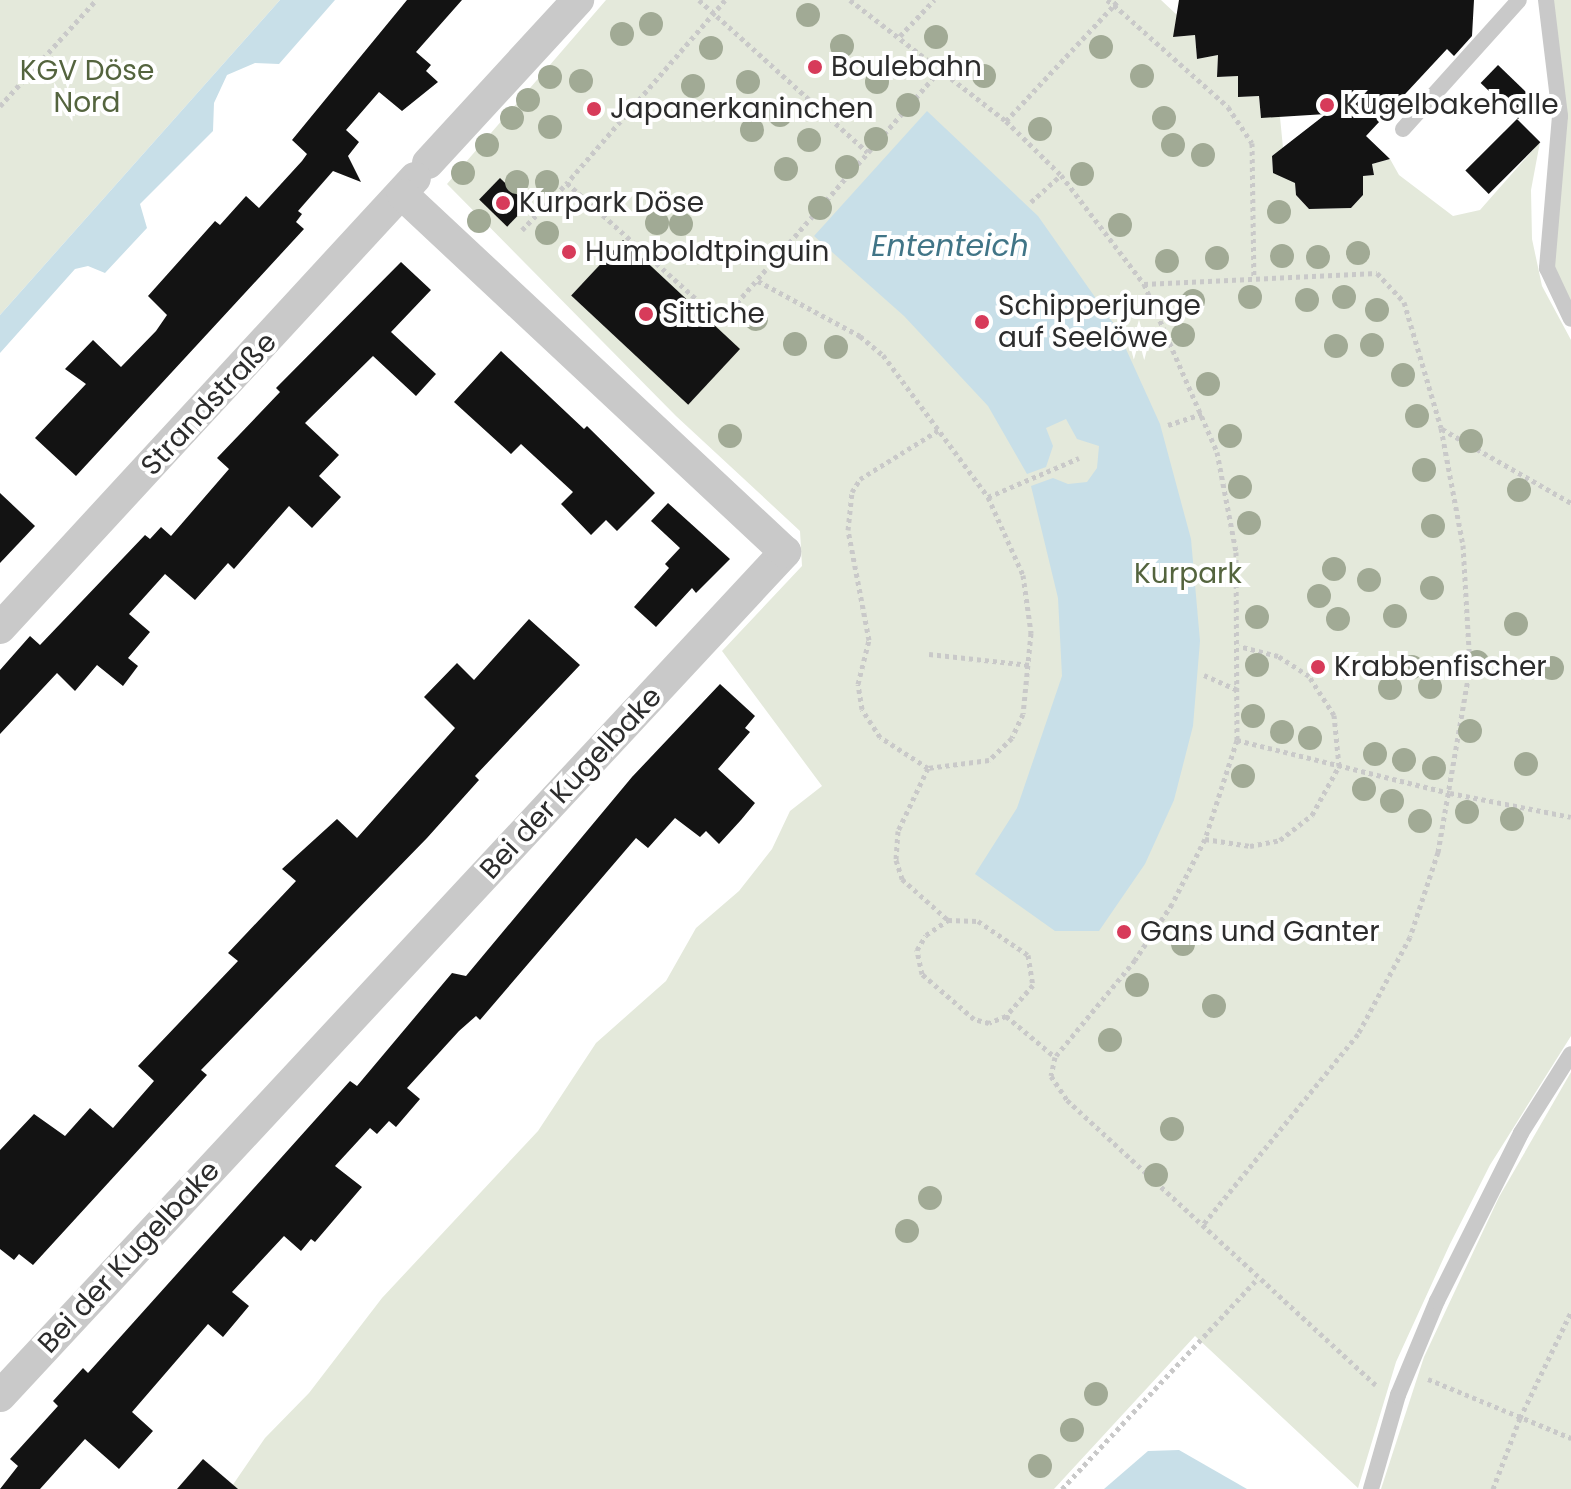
<!DOCTYPE html>
<meta charset="utf-8">
<style>
body{margin:0}
#map{position:relative;width:1571px;height:1489px;overflow:hidden;background:#fff;font-family:Poppins,sans-serif}
div>[style]{position:absolute}
[style*='--x']{left:calc(var(--x)*1px);top:calc(var(--y)*1px);width:calc(var(--w)*1px);rotate:calc(var(--a)*1deg)}
.green>*{inset:0;background:#e4e9db}
.water>*{inset:0;background:#c8dfe8}
.building>*{inset:0;background:#131313;transform-origin:0 0}
.path>*{height:5px;margin-top:-2.5px;transform-origin:0;background:repeating-linear-gradient(90deg,#c9c9c9 0 4px,transparent 0 8px)}
.service>*{height:16px;margin:-8px;padding:0 8px;transform-origin:8px;border-radius:8px;background:#c9c9c9}
.minor>*{height:32px;margin:-16px;padding:0 16px;transform-origin:16px;border-radius:16px;background:#c9c9c9}
.trees>*{width:24px;height:24px;margin:-12px;border-radius:50%;background:#a1aa95}
.dots>*{width:22px;height:22px;translate:-50% -50%;box-sizing:border-box;border:4px solid #fff;border-radius:50%}
span{translate:-50% -50%;white-space:nowrap;text-align:center;line-height:1.15;-webkit-text-stroke:8px #fff;paint-order:stroke}
.poi-label{font-size:28px;color:#2c2c2c}
.left{translate:0 -50%;text-align:left}
.park-label{font-size:28px;color:#54643e}
.street-label{font-size:28px;color:#2c2c2c}
.water-label{font-size:30px;color:#417587;font-style:italic}
</style>
<div id="map">
<div class="green">
<i style="clip-path:polygon(0 0,280px 0,0 315px)"></i>
<i style="clip-path:polygon(606px 0,1161px 0,1177px 15px,1174px 37px,1195px 35px,1197px 59px,1218px 55px,1217px 77px,1238px 76px,1238px 97px,1259px 96px,1261px 117px,1280px 117px,1283px 148px,1272px 156px,1273px 173px,1295px 179px,1296px 195px,1309px 209px,1351px 208px,1363px 195px,1363px 176px,1374px 175px,1372px 164px,1390px 159px,1399px 175px,1453px 216px,1480px 210px,1540px 142px,1531px 190px,1532px 239px,1542px 286px,1571px 340px,1571px 1036px,1490px 1165px,1450px 1244px,1396px 1362px,1358px 1488px,1195px 1336px,1054px 1489px,230px 1489px,265px 1438px,309px 1393px,382px 1298px,538px 1131px,596px 1043px,666px 981px,696px 928px,739px 891px,772px 849px,790px 811px,822px 786px,722px 651px,802px 566px,800px 531px,676px 416px,447px 184px)"></i>
<i style="clip-path:polygon(1546px 0,1571px 0,1571px 319px,1547px 268px,1560px 116px)"></i>
<i style="clip-path:polygon(1571px 1072px,1571px 1489px,1381px 1489px,1424px 1357px,1499px 1197px)"></i>
</div>
<div class="water">
<i style="clip-path:polygon(280px 0,335px 0,279px 64px,255px 63px,227px 75px,214px 103px,213px 131px,140px 204px,147px 228px,105px 273px,88px 266px,75px 269px,0 353px,0 315px)"></i>
<i style="clip-path:polygon(927px 111px,1038px 216px,1116px 327px,1160px 424px,1191px 539px,1200px 641px,1193px 726px,1174px 800px,1145px 864px,1099px 931px,1055px 931px,975px 874px,1017px 808px,1062px 676px,1058px 598px,1031px 486px,1053px 478px,1068px 484px,1087px 482px,1097px 468px,1099px 446px,1077px 439px,1066px 419px,1046px 428px,1053px 446px,1046px 467px,1027px 474px,988px 406px,904px 316px,814px 236px)"></i>
<i style="clip-path:polygon(1179px 1450px,1247px 1489px,1104px 1489px,1148px 1451px)"></i>
</div>
<div class="building">
<i style="clip-path:polygon(407px 0,462px 0,416px 52px,431px 65px,426px 71px,438px 82px,402px 111px,379px 92px,346px 130px,359px 142px,348px 156px,361px 182px,333px 171px,298px 211px,302px 214px,296px 222px,304px 229px,76px 476px,35px 438px,86px 384px,65px 369px,93px 340px,121px 367px,156px 331px,167px 315px,148px 296px,215px 221px,220px 225px,246px 196px,259px 208px,302px 161px,307px 154px,292px 140px)"></i>
<i style="clip-path:polygon(1179px 0,1474px 0,1472px 36px,1454px 56px,1447px 49px,1366px 136px,1390px 159px,1372px 164px,1374px 175px,1363px 176px,1363px 195px,1351px 208px,1309px 209px,1296px 195px,1295px 183px,1273px 173px,1272px 156px,1326px 114px,1261px 118px,1259px 96px,1238px 97px,1238px 76px,1217px 77px,1218px 55px,1197px 59px,1195px 35px,1173px 37px)"></i>
<i style="left:1498px;top:65px;width:52px;height:25px;rotate:44deg"></i>
<i style="left:1517px;top:119px;width:33px;height:73px;rotate:45deg"></i>
<i style="left:500px;top:178px;width:39px;height:30px;rotate:44deg"></i>
<i style="left:623px;top:240px;width:160px;height:76px;rotate:43deg"></i>
<i style="clip-path:polygon(401px 262px,431px 290px,391px 332px,436px 374px,416px 396px,373px 356px,305px 423px,339px 455px,319px 476px,341px 497px,312px 528px,289px 506px,234px 569px,228px 563px,195px 600px,165px 574px,129px 614px,150px 632px,128px 658px,138px 666px,123px 686px,97px 665px,75px 691px,57px 673px,0 734px,0 670px,30px 636px,40px 645px,145px 535px,150px 539px,161px 527px,171px 536px,229px 469px,217px 458px,280px 392px,276px 388px)"></i>
<i style="clip-path:polygon(501px 351px,584px 429px,587px 426px,655px 493px,617px 531px,606px 520px,591px 535px,561px 504px,573px 492px,521px 444px,511px 454px,454px 402px)"></i>
<i style="clip-path:polygon(0 493px,35px 526px,0 563px)"></i>
<i style="clip-path:polygon(668px 503px,730px 559px,696px 593px,692px 588px,656px 627px,634px 607px,669px 568px,665px 564px,680px 548px,651px 521px)"></i>
<i style="clip-path:polygon(529px 619px,580px 665px,475px 776px,479px 780px,427px 838px,201px 1070px,207px 1075px,33px 1265px,19px 1254px,14px 1260px,0 1249px,0 1150px,34px 1114px,65px 1136px,90px 1108px,113px 1128px,154px 1081px,138px 1066px,238px 961px,228px 953px,296px 881px,282px 869px,337px 819px,357px 838px,455px 728px,424px 697px,457px 663px,474px 680px)"></i>
<i style="clip-path:polygon(720px 684px,755px 716px,745px 728px,750px 732px,718px 769px,755px 803px,741px 820px,719px 844px,706px 831px,700px 837px,675px 818px,648px 848px,636px 838px,480px 1020px,476px 1016px,459px 1031px,407px 1088px,420px 1099px,396px 1127px,389px 1121px,377px 1134px,370px 1128px,335px 1166px,362px 1187px,315px 1242px,311px 1239px,301px 1251px,284px 1236px,232px 1292px,249px 1306px,223px 1337px,208px 1324px,132px 1412px,153px 1431px,119px 1469px,85px 1439px,40px 1489px,0 1489px,18px 1466px,10px 1459px,58px 1406px,53px 1401px,83px 1368px,88px 1373px,350px 1081px,357px 1086px,452px 973px,466px 976px,632px 777px)"></i>
<i style="clip-path:polygon(203px 1459px,238px 1489px,177px 1489px)"></i>
</div>
<div class="path">
<i style="--x:699;--y:0;--w:227;--a:42.1"></i>
<i style="--x:725;--y:0;--w:242;--a:130.8"></i>
<i style="--x:567;--y:183;--w:207;--a:41.9"></i>
<i style="--x:721;--y:321;--w:336;--a:-48.9"></i>
<i style="--x:850;--y:0;--w:197;--a:37.8"></i>
<i style="--x:1006;--y:121;--w:77;--a:44.5"></i>
<i style="--x:1061;--y:175;--w:137;--a:52.7"></i>
<i style="--x:1144;--y:284;--w:183;--a:66.5"></i>
<i style="--x:1217;--y:452;--w:102;--a:79.2"></i>
<i style="--x:1236;--y:552;--w:188;--a:89.7"></i>
<i style="--x:1237;--y:740;--w:104;--a:107.9"></i>
<i style="--x:1205;--y:839;--w:73;--a:116.9"></i>
<i style="--x:1172;--y:904;--w:67;--a:123.5"></i>
<i style="--x:1135;--y:960;--w:126;--a:129.5"></i>
<i style="--x:1055;--y:1057;--w:19;--a:102"></i>
<i style="--x:1051;--y:1076;--w:29;--a:56"></i>
<i style="--x:1067;--y:1100;--w:420;--a:42.7"></i>
<i style="--x:1107;--y:0;--w:9;--a:36"></i>
<i style="--x:1114;--y:5;--w:7;--a:-45"></i>
<i style="--x:900;--y:36;--w:50;--a:-46.6"></i>
<i style="--x:0;--y:106;--w:143;--a:-47.8"></i>
<i style="--x:1006;--y:121;--w:158;--a:-47"></i>
<i style="--x:1114;--y:5;--w:153;--a:41.8"></i>
<i style="--x:1228;--y:107;--w:43;--a:56.3"></i>
<i style="--x:1252;--y:143;--w:135;--a:89.2"></i>
<i style="--x:1031;--y:202;--w:40;--a:-42"></i>
<i style="--x:522;--y:230;--w:65;--a:-46.2"></i>
<i style="--x:758;--y:281;--w:116;--a:28.3"></i>
<i style="--x:860;--y:336;--w:30;--a:40"></i>
<i style="--x:883;--y:355;--w:177;--a:53.5"></i>
<i style="--x:988;--y:497;--w:85;--a:65.8"></i>
<i style="--x:1023;--y:575;--w:59;--a:82.1"></i>
<i style="--x:1031;--y:633;--w:81;--a:95.6"></i>
<i style="--x:1023;--y:714;--w:26;--a:115"></i>
<i style="--x:1012;--y:738;--w:32;--a:136"></i>
<i style="--x:989;--y:760;--w:62;--a:172.5"></i>
<i style="--x:928;--y:768;--w:70;--a:115.5"></i>
<i style="--x:898;--y:831;--w:29;--a:94"></i>
<i style="--x:896;--y:860;--w:20;--a:72"></i>
<i style="--x:902;--y:879;--w:62;--a:41.7"></i>
<i style="--x:948;--y:920;--w:30;--a:2"></i>
<i style="--x:978;--y:921;--w:60;--a:34.2"></i>
<i style="--x:1028;--y:955;--w:30;--a:81"></i>
<i style="--x:1033;--y:985;--w:41;--a:131.1"></i>
<i style="--x:1006;--y:1016;--w:18;--a:158"></i>
<i style="--x:989;--y:1023;--w:16;--a:-165"></i>
<i style="--x:974;--y:1019;--w:69;--a:-139.1"></i>
<i style="--x:922;--y:974;--w:25;--a:-102"></i>
<i style="--x:917;--y:950;--w:17;--a:-59"></i>
<i style="--x:926;--y:935;--w:27;--a:-34"></i>
<i style="--x:1144;--y:284;--w:233;--a:-2.7"></i>
<i style="--x:1377;--y:273;--w:40;--a:47"></i>
<i style="--x:1404;--y:302;--w:131;--a:73.6"></i>
<i style="--x:1441;--y:428;--w:119;--a:79.4"></i>
<i style="--x:1463;--y:545;--w:122;--a:86.7"></i>
<i style="--x:1470;--y:667;--w:188;--a:99.8"></i>
<i style="--x:1438;--y:852;--w:89;--a:108.2"></i>
<i style="--x:1410;--y:937;--w:110;--a:118.2"></i>
<i style="--x:1358;--y:1034;--w:247;--a:129.1"></i>
<i style="--x:1168;--y:425;--w:36;--a:-18"></i>
<i style="--x:1442;--y:429;--w:149;--a:29.8"></i>
<i style="--x:988;--y:497;--w:99;--a:-23.2"></i>
<i style="--x:929;--y:654;--w:102;--a:6.2"></i>
<i style="--x:1204;--y:675;--w:36;--a:24"></i>
<i style="--x:1237;--y:740;--w:219;--a:14"></i>
<i style="--x:1450;--y:793;--w:123;--a:11.2"></i>
<i style="--x:928;--y:768;--w:57;--a:-147.1"></i>
<i style="--x:880;--y:737;--w:33;--a:-123"></i>
<i style="--x:862;--y:709;--w:25;--a:-99"></i>
<i style="--x:858;--y:684;--w:45;--a:-76"></i>
<i style="--x:869;--y:640;--w:112;--a:-100.8"></i>
<i style="--x:848;--y:530;--w:38;--a:-84"></i>
<i style="--x:852;--y:492;--w:15;--a:-58"></i>
<i style="--x:860;--y:479;--w:93;--a:-31.8"></i>
<i style="--x:1205;--y:839;--w:46;--a:8.8"></i>
<i style="--x:1250;--y:846;--w:31;--a:-11"></i>
<i style="--x:1280;--y:840;--w:41;--a:-38"></i>
<i style="--x:1312;--y:815;--w:56;--a:-61.1"></i>
<i style="--x:1339;--y:766;--w:51;--a:-95.6"></i>
<i style="--x:1334;--y:715;--w:46;--a:-122.7"></i>
<i style="--x:1309;--y:676;--w:37;--a:-147"></i>
<i style="--x:1278;--y:656;--w:40;--a:-165.6"></i>
<i style="--x:1006;--y:1016;--w:64;--a:39.9"></i>
<i style="--x:1428;--y:1379;--w:155;--a:22.4"></i>
<i style="--x:1062;--y:1489;--w:285;--a:-47.1"></i>
<i style="--x:1493;--y:1489;--w:76;--a:-69.2"></i>
<i style="--x:1520;--y:1418;--w:118;--a:-64.3"></i>
</div>
<div class="service">
<i style="--x:1546;--y:0;--w:117;--a:83.1"></i>
<i style="--x:1560;--y:116;--w:153;--a:94.9"></i>
<i style="--x:1547;--y:268;--w:56;--a:64.8"></i>
<i style="--x:1403;--y:129;--w:173;--a:-48"></i>
<i style="--x:1371;--y:1489;--w:98;--a:-74"></i>
<i style="--x:1398;--y:1395;--w:102;--a:-67.5"></i>
<i style="--x:1437;--y:1301;--w:188;--a:-63.4"></i>
<i style="--x:1521;--y:1133;--w:93;--a:-57.7"></i>
</div>
<div class="minor">
<i style="--x:428;--y:163;--w:222;--a:-47.4"></i>
<i style="--x:0;--y:628;--w:612;--a:-47.32"></i>
<i style="--x:0;--y:1396;--w:1153;--a:-47.07"></i>
<i style="--x:785;--y:552;--w:523;--a:-136.94"></i>
</div>
<div class="trees">
<i style="left:808px;top:15px"></i>
<i style="left:651px;top:24px"></i>
<i style="left:622px;top:34px"></i>
<i style="left:936px;top:37px"></i>
<i style="left:842px;top:46px"></i>
<i style="left:1101px;top:47px"></i>
<i style="left:711px;top:48px"></i>
<i style="left:984px;top:76px"></i>
<i style="left:1142px;top:76px"></i>
<i style="left:550px;top:77px"></i>
<i style="left:581px;top:81px"></i>
<i style="left:748px;top:82px"></i>
<i style="left:877px;top:82px"></i>
<i style="left:693px;top:86px"></i>
<i style="left:528px;top:100px"></i>
<i style="left:908px;top:105px"></i>
<i style="left:780px;top:115px"></i>
<i style="left:512px;top:118px"></i>
<i style="left:1164px;top:118px"></i>
<i style="left:550px;top:127px"></i>
<i style="left:1040px;top:129px"></i>
<i style="left:752px;top:130px"></i>
<i style="left:876px;top:139px"></i>
<i style="left:809px;top:140px"></i>
<i style="left:487px;top:145px"></i>
<i style="left:1173px;top:145px"></i>
<i style="left:1203px;top:155px"></i>
<i style="left:847px;top:167px"></i>
<i style="left:786px;top:169px"></i>
<i style="left:463px;top:173px"></i>
<i style="left:1082px;top:174px"></i>
<i style="left:517px;top:182px"></i>
<i style="left:547px;top:182px"></i>
<i style="left:820px;top:208px"></i>
<i style="left:1279px;top:212px"></i>
<i style="left:479px;top:221px"></i>
<i style="left:657px;top:223px"></i>
<i style="left:681px;top:224px"></i>
<i style="left:1120px;top:225px"></i>
<i style="left:547px;top:233px"></i>
<i style="left:1358px;top:253px"></i>
<i style="left:1282px;top:256px"></i>
<i style="left:1318px;top:257px"></i>
<i style="left:1217px;top:258px"></i>
<i style="left:1167px;top:261px"></i>
<i style="left:1250px;top:297px"></i>
<i style="left:1344px;top:297px"></i>
<i style="left:1307px;top:300px"></i>
<i style="left:1193px;top:301px"></i>
<i style="left:1377px;top:310px"></i>
<i style="left:756px;top:319px"></i>
<i style="left:1183px;top:335px"></i>
<i style="left:795px;top:344px"></i>
<i style="left:1372px;top:345px"></i>
<i style="left:1336px;top:346px"></i>
<i style="left:836px;top:347px"></i>
<i style="left:1403px;top:375px"></i>
<i style="left:1208px;top:384px"></i>
<i style="left:1417px;top:416px"></i>
<i style="left:730px;top:436px"></i>
<i style="left:1230px;top:436px"></i>
<i style="left:1471px;top:441px"></i>
<i style="left:1424px;top:470px"></i>
<i style="left:1240px;top:487px"></i>
<i style="left:1519px;top:490px"></i>
<i style="left:1249px;top:523px"></i>
<i style="left:1433px;top:526px"></i>
<i style="left:1334px;top:569px"></i>
<i style="left:1369px;top:580px"></i>
<i style="left:1432px;top:588px"></i>
<i style="left:1319px;top:596px"></i>
<i style="left:1395px;top:616px"></i>
<i style="left:1257px;top:617px"></i>
<i style="left:1338px;top:619px"></i>
<i style="left:1516px;top:624px"></i>
<i style="left:1477px;top:662px"></i>
<i style="left:1257px;top:665px"></i>
<i style="left:1412px;top:667px"></i>
<i style="left:1552px;top:668px"></i>
<i style="left:1430px;top:687px"></i>
<i style="left:1390px;top:688px"></i>
<i style="left:1253px;top:716px"></i>
<i style="left:1470px;top:731px"></i>
<i style="left:1282px;top:732px"></i>
<i style="left:1310px;top:738px"></i>
<i style="left:1375px;top:754px"></i>
<i style="left:1404px;top:760px"></i>
<i style="left:1526px;top:764px"></i>
<i style="left:1434px;top:768px"></i>
<i style="left:1243px;top:776px"></i>
<i style="left:1364px;top:789px"></i>
<i style="left:1392px;top:801px"></i>
<i style="left:1467px;top:812px"></i>
<i style="left:1512px;top:819px"></i>
<i style="left:1420px;top:821px"></i>
<i style="left:1183px;top:944px"></i>
<i style="left:1137px;top:985px"></i>
<i style="left:1214px;top:1006px"></i>
<i style="left:1110px;top:1040px"></i>
<i style="left:1172px;top:1129px"></i>
<i style="left:1156px;top:1175px"></i>
<i style="left:930px;top:1198px"></i>
<i style="left:907px;top:1231px"></i>
<i style="left:1096px;top:1394px"></i>
<i style="left:1072px;top:1430px"></i>
<i style="left:1040px;top:1466px"></i>
</div>
<div class="dots">
<i style="left:815px;top:67px;background:#d73b5a"></i>
<i style="left:1327px;top:105px;background:#d73b5a"></i>
<i style="left:594px;top:109px;background:#d73b5a"></i>
<i style="left:503px;top:203px;background:#d73b5a"></i>
<i style="left:569px;top:252px;background:#d73b5a"></i>
<i style="left:646px;top:314px;background:#d73b5a"></i>
<i style="left:982px;top:322px;background:#d73b5a"></i>
<i style="left:1318px;top:667px;background:#d73b5a"></i>
<i style="left:1124px;top:932px;background:#d73b5a"></i>
</div>
<div class="poi-label">
<span class="left" style="left:831px;top:67px">Boulebahn</span>
<span class="left" style="left:1343px;top:105px">Kugelbakehalle</span>
<span class="left" style="left:610px;top:109px">Japanerkaninchen</span>
<span class="left" style="left:519px;top:203px">Kurpark Döse</span>
<span class="left" style="left:585px;top:252px">Humboldtpinguin</span>
<span class="left" style="left:998px;top:322px">Schipperjunge<br>auf Seelöwe</span>
<span class="left" style="left:662px;top:314px">Sittiche</span>
<span class="left" style="left:1334px;top:667px">Krabbenfischer</span>
<span class="left" style="left:1140px;top:932px">Gans und Ganter</span>
</div>
<div class="park-label">
<span style="left:87px;top:87px">KGV Döse<br>Nord</span>
<span style="left:1188px;top:574px">Kurpark</span>
</div>
<div class="street-label">
<span style="left:209px;top:404px;rotate:-47deg">Strandstraße</span>
<span style="left:571px;top:783px;rotate:-47deg">Bei der Kugelbake</span>
<span style="left:129px;top:1257px;rotate:-47deg">Bei der Kugelbake</span>
</div>
<div class="water-label">
<span style="left:950px;top:246px">Ententeich</span>
</div>
</div>
